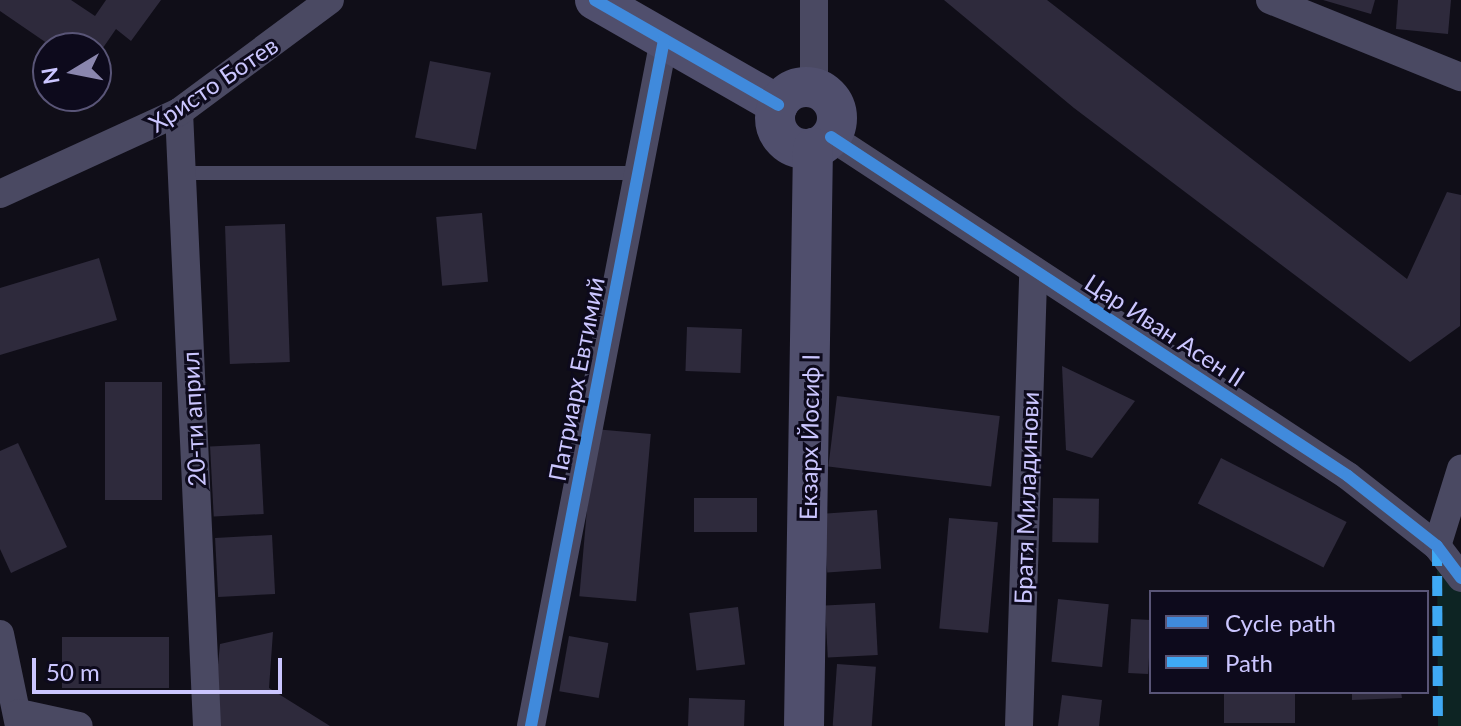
<!DOCTYPE html>
<meta charset="utf-8">
<style>
body{margin:0}
#map{position:relative;width:1461px;height:726px;overflow:hidden;background:#100e18;font-family:Lato,sans-serif}
div>[style]{position:absolute}
[style*='--x']{left:calc(var(--x)*1px);top:calc(var(--y)*1px);width:calc(var(--w)*1px);rotate:calc(var(--a)*1deg)}
.green>*{inset:0;background:#0d2423}
.building>*{inset:0;background:#2e2a3c;transform-origin:0 0}
.lane>*{height:14px;margin:-7px;padding:0 7px;transform-origin:7px;border-radius:7px;background:#4a4962}
.street>*{height:28px;margin:-14px;padding:0 14px;transform-origin:14px;border-radius:14px;background:#4a4962}
.secondary>*{height:40px;margin:-20px;padding:0 20px;transform-origin:20px;border-radius:20px;background:#504f6d}
.secondary>.ring{margin:-20px;padding:0;box-sizing:content-box;background:none;border:40px solid #504f6d;border-radius:50%}
.quiet>*{height:10px;margin-top:-5px;transform-origin:0;background:repeating-linear-gradient(90deg,#3fa9f5 0 20px,transparent 0 30px)}
.cycleway>*{height:12px;margin:-6px;padding:0 6px;transform-origin:6px;border-radius:6px;background:#408adc}
span{translate:-50% -50%;white-space:nowrap;text-align:center;line-height:1.15;-webkit-text-stroke:6px #0d0a1c;paint-order:stroke}
.street-label{font-size:24px;color:#cbc6ff}
.legend{position:absolute;left:1149px;top:590px;width:280px;height:104px;box-sizing:border-box;background:#0d0a1c;border:2px solid #595577;margin:0;padding:10px 14px;list-style:none;font-size:24px;color:#cbc6ff}
.legend li{display:flex;align-items:center;gap:16px;height:40px}
.legend b{width:40px;border:2px solid #595577}
.north{position:absolute;left:32px;top:32px;width:80px;height:80px;box-sizing:border-box;background:#0d0a1c;border:2px solid #595577;border-radius:50%;rotate:260deg;font-size:22px;font-weight:700;line-height:32px;text-align:center;color:#cbc6ff}
.north::after{content:'';display:block;margin:auto;width:28px;height:36px;background:#8a86ae;clip-path:polygon(50% 0,100% 100%,50% 72%,0 100%)}
.scale{position:absolute;left:32px;top:658px;width:250px;height:36px;box-sizing:border-box;border:4px solid #cbc6ff;border-top:0;padding-left:10px;font-size:24px;line-height:28px;white-space:nowrap;color:#cbc6ff;-webkit-text-stroke:6px #0d0a1c;paint-order:stroke}
</style>
<div id="map">
<div class="green">
<i style="clip-path:polygon(1437px 546px,1461px 578px,1461px 726px,1438px 726px)"></i>
</div>
<div class="building">
<i style="clip-path:polygon(0 0,71px 0,95px 16px,106px 0,161px 0,131px 41px,116px 29px,96px 58px,96px 48px,54px 48px,0 11px)"></i>
<i style="clip-path:polygon(944px 0,1047px 0,1407px 279px,1447px 192px,1461px 195px,1460px 326px,1410px 362px,1074px 108px)"></i>
<i style="clip-path:polygon(1323px 0,1375px 0,1371px 14px)"></i>
<i style="clip-path:polygon(1398px 0,1451px 0,1448px 34px,1396px 29px)"></i>
<i style="left:430px;top:61px;width:62px;height:78px;rotate:11deg"></i>
<i style="left:482px;top:213px;width:69px;height:46px;rotate:85deg"></i>
<i style="left:285px;top:224px;width:138px;height:60px;rotate:88deg"></i>
<i style="clip-path:polygon(99px 258px,117px 320px,0 355px,0 288px)"></i>
<i style="left:687px;top:327px;width:55px;height:44px;rotate:2deg"></i>
<i style="clip-path:polygon(1062px 366px,1135px 401px,1092px 458px,1066px 450px)"></i>
<i style="left:105px;top:382px;width:57px;height:118px"></i>
<i style="left:837px;top:396px;width:164px;height:71px;rotate:7deg"></i>
<i style="left:594px;top:429px;width:57px;height:168px;rotate:5deg"></i>
<i style="clip-path:polygon(18px 443px,67px 547px,11px 573px,0 549px,0 451px)"></i>
<i style="left:260px;top:444px;width:70px;height:50px;rotate:87deg"></i>
<i style="left:1221px;top:458px;width:141px;height:51px;rotate:27deg"></i>
<i style="left:694px;top:498px;width:63px;height:34px"></i>
<i style="left:1053px;top:498px;width:46px;height:44px;rotate:1deg"></i>
<i style="left:877px;top:510px;width:59px;height:54px;rotate:86deg"></i>
<i style="left:949px;top:518px;width:49px;height:111px;rotate:5deg"></i>
<i style="left:272px;top:535px;width:59px;height:57px;rotate:87deg"></i>
<i style="left:1058px;top:599px;width:51px;height:63px;rotate:6deg"></i>
<i style="left:875px;top:603px;width:52px;height:50px;rotate:87deg"></i>
<i style="left:738px;top:607px;width:58px;height:49px;rotate:83deg"></i>
<i style="left:1131px;top:619px;width:20px;height:54px;rotate:3deg"></i>
<i style="clip-path:polygon(273px 632px,269px 688px,330px 726px,212px 726px,220px 644px)"></i>
<i style="left:569px;top:636px;width:40px;height:56px;rotate:10deg"></i>
<i style="left:169px;top:637px;width:51px;height:107px;rotate:90deg"></i>
<i style="left:837px;top:664px;width:39px;height:62px;rotate:4deg"></i>
<i style="left:1224px;top:692px;width:71px;height:31px"></i>
<i style="clip-path:polygon(1352px 692px,1401px 692px,1402px 698px,1352px 700px)"></i>
<i style="clip-path:polygon(1062px 695px,1102px 700px,1099px 726px,1058px 726px)"></i>
<i style="left:689px;top:698px;width:56px;height:28px;rotate:2deg"></i>
</div>
<div class="lane">
<i style="--x:182;--y:173;--w:456;--a:0"></i>
</div>
<div class="street">
<i style="--x:1270;--y:0;--w:206;--a:22"></i>
<i style="--x:814;--y:88;--w:88;--a:-90"></i>
<i style="--x:179;--y:112;--w:615;--a:87.39"></i>
<i style="--x:831;--y:137;--w:618;--a:33.25"></i>
<i style="--x:1348;--y:476;--w:113;--a:38.2"></i>
<i style="--x:1437;--y:546;--w:40;--a:53"></i>
<i style="--x:0;--y:194;--w:197;--a:-24.6"></i>
<i style="--x:179;--y:112;--w:188;--a:-36.6"></i>
<i style="--x:1437;--y:546;--w:81;--a:-72.7"></i>
<i style="--x:0;--y:634;--w:94;--a:78.3"></i>
<i style="--x:19;--y:713;--w:61;--a:12.2"></i>
<i style="--x:531;--y:726;--w:699;--a:-79.03"></i>
<i style="--x:1019;--y:726;--w:456;--a:-88.2"></i>
</div>
<div class="secondary">
<i style="--x:595;--y:0;--w:211;--a:29.8"></i>
<i class="ring" style="left:775px;top:87px;width:22px;height:22px"></i>
<i style="--x:804;--y:726;--w:578;--a:-89.11"></i>
</div>
<div class="quiet">
<i style="--x:1437;--y:546;--w:180;--a:89.7"></i>
</div>
<div class="cycleway">
<i style="--x:595;--y:0;--w:211;--a:29.8"></i>
<i style="--x:831;--y:137;--w:618;--a:33.25"></i>
<i style="--x:1348;--y:476;--w:113;--a:38.2"></i>
<i style="--x:1437;--y:546;--w:40;--a:53"></i>
<i style="--x:531;--y:726;--w:699;--a:-79.03"></i>
</div>
<div class="street-label">
<span style="left:213px;top:84px;rotate:-34deg">Христо Ботев</span>
<span style="left:1165px;top:330px;rotate:33deg">Цар Иван Асен II</span>
<span style="left:576px;top:379px;rotate:-79deg">Патриарх Евтимий</span>
<span style="left:193px;top:419px;rotate:-93deg">20-ти април</span>
<span style="left:809px;top:437px;rotate:-89deg">Екзарх Йосиф I</span>
<span style="left:1026px;top:498px;rotate:-88deg">Братя Миладинови</span>
</div>
<ul class="legend">
<li><b style="height:10px;background:#408adc"></b>Cycle path</li>
<li><b style="height:10px;background:#3fa9f5"></b>Path</li>
</ul>
<div class="north">N</div>
<div class="scale">50 m</div>
</div>
